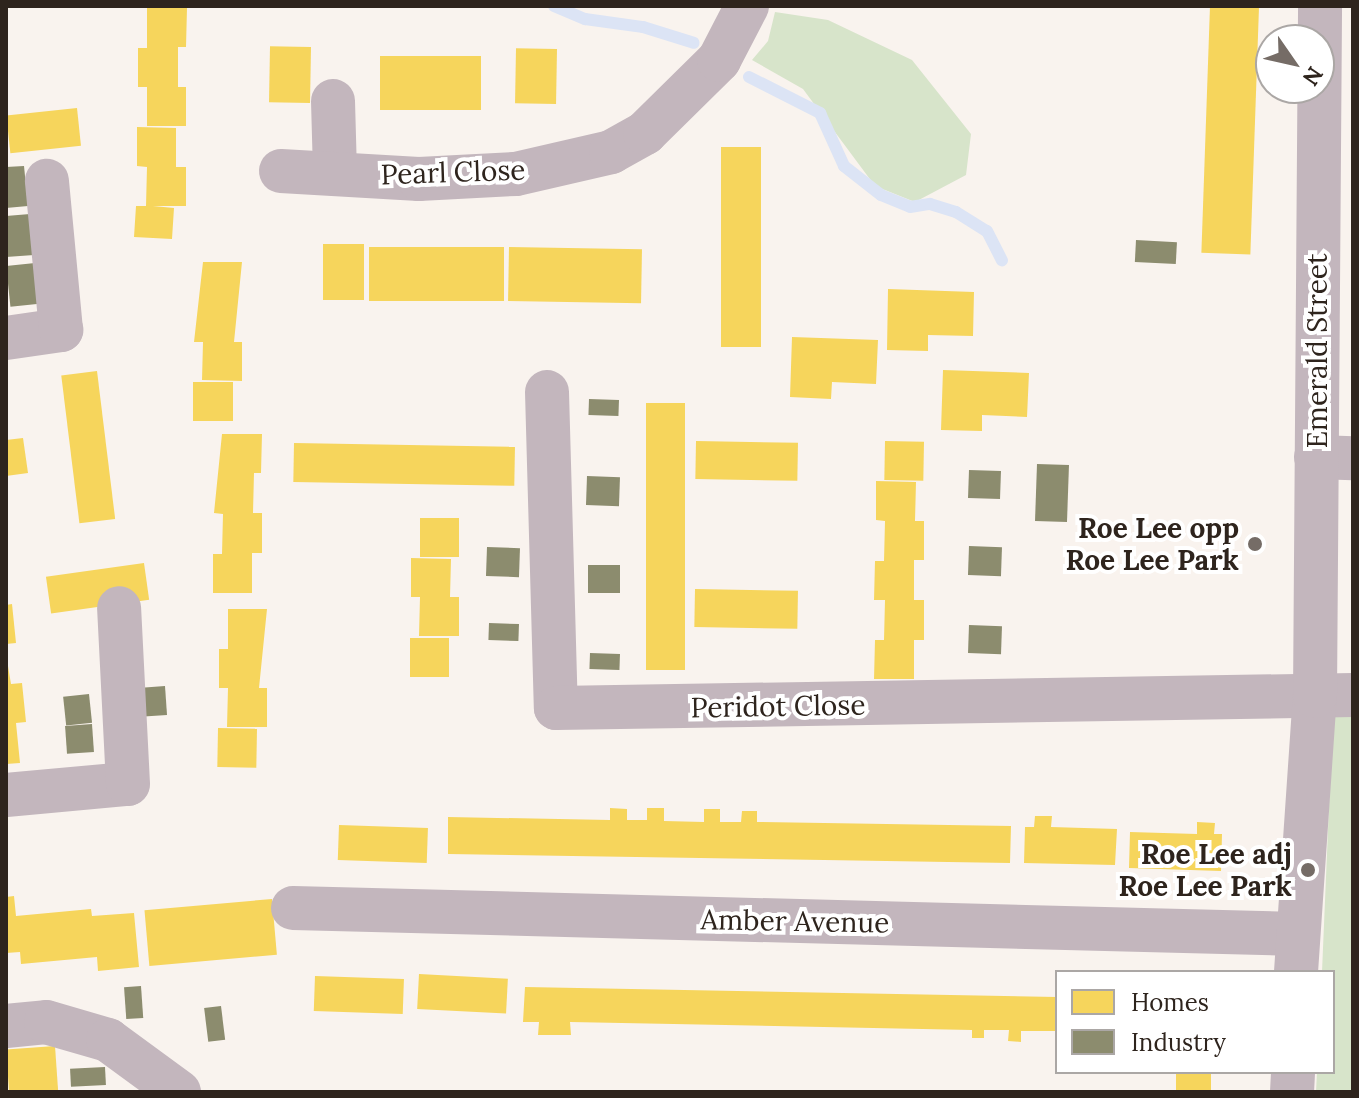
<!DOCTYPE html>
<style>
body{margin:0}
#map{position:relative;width:1359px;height:1098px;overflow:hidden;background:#f9f3ee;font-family:Lora,serif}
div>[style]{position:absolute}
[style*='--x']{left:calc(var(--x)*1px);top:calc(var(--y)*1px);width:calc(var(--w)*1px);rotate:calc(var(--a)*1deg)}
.green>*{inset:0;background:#d7e4ca}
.homes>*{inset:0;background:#f6d55c;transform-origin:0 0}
.industry>*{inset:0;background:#8c8c6e;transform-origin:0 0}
.stream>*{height:12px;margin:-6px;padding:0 6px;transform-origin:6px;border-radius:6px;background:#dce4f5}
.minor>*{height:44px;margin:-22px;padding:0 22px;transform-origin:22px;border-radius:22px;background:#c3b6bd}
.dots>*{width:22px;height:22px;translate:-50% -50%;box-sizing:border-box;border:4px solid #fff;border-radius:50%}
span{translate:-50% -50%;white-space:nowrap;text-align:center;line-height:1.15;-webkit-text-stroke:8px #fff;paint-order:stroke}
.street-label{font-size:28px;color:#2e241d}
.poi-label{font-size:28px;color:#2e241d;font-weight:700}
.right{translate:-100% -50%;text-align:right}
.frame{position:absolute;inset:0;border:8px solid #2e241d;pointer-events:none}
.legend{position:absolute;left:1055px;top:970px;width:280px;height:104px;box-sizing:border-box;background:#fff;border:2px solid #aba7a5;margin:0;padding:10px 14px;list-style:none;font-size:24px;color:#2e241d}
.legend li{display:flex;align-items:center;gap:16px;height:40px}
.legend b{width:40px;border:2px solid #aba7a5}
.north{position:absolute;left:1255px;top:24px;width:80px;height:80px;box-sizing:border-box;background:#fff;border:2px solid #aba7a5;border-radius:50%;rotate:124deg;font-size:22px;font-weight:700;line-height:32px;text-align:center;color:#2e241d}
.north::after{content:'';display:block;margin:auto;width:28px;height:36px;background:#756c66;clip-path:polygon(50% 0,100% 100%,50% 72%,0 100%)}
</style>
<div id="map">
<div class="green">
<i style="clip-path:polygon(775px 12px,828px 20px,912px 60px,971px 134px,966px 175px,915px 202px,875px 186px,803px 89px,752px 60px,768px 41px)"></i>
<i style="clip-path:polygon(1333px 711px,1353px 712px,1353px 1092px,1316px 1092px,1317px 1072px,1333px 1072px,1333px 972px,1322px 972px)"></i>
</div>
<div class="homes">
<i style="left:1210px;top:6px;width:49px;height:247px;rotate:2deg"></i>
<i style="clip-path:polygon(147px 8px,187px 8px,186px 47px,178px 47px,178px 87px,186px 87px,186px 126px,147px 126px,147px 87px,138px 87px,138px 48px,147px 48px)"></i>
<i style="left:311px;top:47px;width:56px;height:41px;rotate:91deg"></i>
<i style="left:557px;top:49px;width:55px;height:41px;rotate:91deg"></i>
<i style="left:380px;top:56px;width:101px;height:54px"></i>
<i style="left:77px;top:108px;width:38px;height:71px;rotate:84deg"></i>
<i style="clip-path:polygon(137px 127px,176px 128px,176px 167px,186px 167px,186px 206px,153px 206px,174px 208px,172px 239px,134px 237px,136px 206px,146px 206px,147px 167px,137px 166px)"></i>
<i style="left:721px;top:147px;width:40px;height:200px"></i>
<i style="left:364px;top:244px;width:56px;height:41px;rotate:90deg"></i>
<i style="left:369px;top:247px;width:135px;height:54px"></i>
<i style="left:509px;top:247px;width:133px;height:54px;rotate:1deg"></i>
<i style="clip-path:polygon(203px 262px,242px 262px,234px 342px,242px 342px,242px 381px,202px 380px,203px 342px,194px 342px)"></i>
<i style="clip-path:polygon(888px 289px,974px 292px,973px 336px,928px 335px,928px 351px,887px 350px)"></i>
<i style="clip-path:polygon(792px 337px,878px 340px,876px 384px,832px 382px,831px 399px,790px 397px)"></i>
<i style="clip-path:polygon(943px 370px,1029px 373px,1027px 417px,982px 415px,982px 431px,941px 430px)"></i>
<i style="left:97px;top:371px;width:149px;height:36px;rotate:83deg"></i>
<i style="left:193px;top:382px;width:40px;height:39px"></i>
<i style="left:646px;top:403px;width:39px;height:267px"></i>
<i style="clip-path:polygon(222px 434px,262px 434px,261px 473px,254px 473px,253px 513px,262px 513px,262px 553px,252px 553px,252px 593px,213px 593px,213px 554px,222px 554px,223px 514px,214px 513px)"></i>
<i style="clip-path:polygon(23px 438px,28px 473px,6px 476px,6px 440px)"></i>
<i style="left:696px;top:441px;width:102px;height:38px;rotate:1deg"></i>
<i style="left:885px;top:441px;width:39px;height:39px;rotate:1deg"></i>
<i style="left:294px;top:443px;width:221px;height:39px;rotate:1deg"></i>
<i style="clip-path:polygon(876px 481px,916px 482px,915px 521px,924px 521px,924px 560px,914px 560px,914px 600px,924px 600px,924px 640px,914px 640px,914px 679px,874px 679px,875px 640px,884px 640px,885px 600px,874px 600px,875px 561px,884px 561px,885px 521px,876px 520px)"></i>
<i style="left:420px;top:518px;width:39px;height:39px"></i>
<i style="clip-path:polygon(411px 558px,451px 559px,450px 597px,459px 597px,459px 636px,419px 636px,420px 597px,411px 597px)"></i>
<i style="left:144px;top:563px;width:37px;height:99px;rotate:82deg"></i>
<i style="left:695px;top:589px;width:103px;height:38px;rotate:1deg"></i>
<i style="clip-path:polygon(12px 604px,16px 643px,6px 644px,6px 605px)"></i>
<i style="clip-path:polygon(228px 609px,267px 609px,259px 688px,267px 688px,267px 727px,227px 727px,228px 688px,219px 688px,219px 649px,228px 649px)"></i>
<i style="left:410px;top:638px;width:39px;height:39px"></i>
<i style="clip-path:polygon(6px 654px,11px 684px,22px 683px,26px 722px,16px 723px,20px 763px,6px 764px)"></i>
<i style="left:218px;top:728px;width:39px;height:39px;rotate:1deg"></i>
<i style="clip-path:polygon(610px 808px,627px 809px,627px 820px,647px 820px,647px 808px,664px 808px,664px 821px,704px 822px,704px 809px,720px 809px,720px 822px,741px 822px,742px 811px,757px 811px,757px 822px,1011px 826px,1010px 863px,448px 854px,448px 817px,610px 820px)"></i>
<i style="clip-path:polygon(1035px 816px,1052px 816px,1051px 827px,1117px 829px,1115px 865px,1024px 863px,1025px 827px,1034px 827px)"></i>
<i style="clip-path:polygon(1197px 822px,1215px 823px,1214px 834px,1222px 834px,1221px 871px,1129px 868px,1130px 832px,1197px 834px)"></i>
<i style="left:339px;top:825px;width:89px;height:35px;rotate:2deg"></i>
<i style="clip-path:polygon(14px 896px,16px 916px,91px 909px,92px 916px,134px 913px,139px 967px,98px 971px,97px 957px,21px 964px,20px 952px,6px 953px,6px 897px)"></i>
<i style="left:272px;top:899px;width:56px;height:128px;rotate:85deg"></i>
<i style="left:419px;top:974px;width:89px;height:35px;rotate:3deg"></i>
<i style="left:315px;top:976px;width:89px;height:35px;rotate:2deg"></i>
<i style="clip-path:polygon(525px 987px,1057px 997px,1057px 1031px,1021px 1031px,1021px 1042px,1008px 1041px,1009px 1030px,984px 1030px,984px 1038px,972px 1038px,972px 1030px,570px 1022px,571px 1035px,538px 1035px,539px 1022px,523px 1022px)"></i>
<i style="left:55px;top:1046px;width:46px;height:49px;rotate:86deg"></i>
<i style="left:1176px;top:1072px;width:35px;height:20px"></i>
</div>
<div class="industry">
<i style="clip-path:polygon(24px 166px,28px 206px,6px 208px,6px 167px)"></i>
<i style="clip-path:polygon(30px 214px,34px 255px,6px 257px,6px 216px)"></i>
<i style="left:1136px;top:240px;width:41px;height:22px;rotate:3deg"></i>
<i style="left:35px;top:263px;width:41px;height:29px;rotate:84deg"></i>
<i style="left:589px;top:399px;width:30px;height:16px;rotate:2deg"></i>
<i style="left:1037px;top:464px;width:32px;height:57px;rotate:2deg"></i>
<i style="left:969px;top:470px;width:32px;height:28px;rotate:2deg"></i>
<i style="left:587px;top:476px;width:33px;height:29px;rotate:2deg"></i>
<i style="left:969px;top:546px;width:33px;height:29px;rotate:2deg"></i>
<i style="left:487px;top:547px;width:33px;height:29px;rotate:2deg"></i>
<i style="left:588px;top:565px;width:32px;height:28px"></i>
<i style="left:489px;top:623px;width:30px;height:17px;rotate:2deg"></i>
<i style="left:969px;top:625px;width:33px;height:28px;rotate:2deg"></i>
<i style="left:590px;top:653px;width:30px;height:16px;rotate:2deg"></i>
<i style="left:165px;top:686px;width:29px;height:27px;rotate:86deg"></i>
<i style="left:89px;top:694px;width:29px;height:26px;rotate:84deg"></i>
<i style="left:92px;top:724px;width:28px;height:27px;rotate:86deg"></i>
<i style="left:141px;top:986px;width:32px;height:17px;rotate:86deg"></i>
<i style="left:221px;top:1006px;width:34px;height:17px;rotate:83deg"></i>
<i style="left:105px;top:1067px;width:18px;height:35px;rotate:87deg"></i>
</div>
<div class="stream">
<i style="--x:554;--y:6;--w:34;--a:23"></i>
<i style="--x:585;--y:19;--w:59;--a:7.9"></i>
<i style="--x:643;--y:27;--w:53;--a:17.4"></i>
<i style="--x:749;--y:77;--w:80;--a:26.9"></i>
<i style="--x:820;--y:113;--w:58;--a:65.6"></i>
<i style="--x:844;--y:166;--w:47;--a:38.1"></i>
<i style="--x:881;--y:195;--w:31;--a:22"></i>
<i style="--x:910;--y:207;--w:20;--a:-9"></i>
<i style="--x:930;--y:204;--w:27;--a:17"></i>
<i style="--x:956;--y:212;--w:36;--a:32"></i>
<i style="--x:987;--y:231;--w:33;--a:63"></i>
</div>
<div class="minor">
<i style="--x:333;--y:101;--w:73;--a:88.4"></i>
<i style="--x:281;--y:171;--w:138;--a:3.3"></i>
<i style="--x:419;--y:179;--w:97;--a:-3"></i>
<i style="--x:516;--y:174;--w:98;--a:-13"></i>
<i style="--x:611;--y:152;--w:39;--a:-29"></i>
<i style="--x:645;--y:133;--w:104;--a:-44.6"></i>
<i style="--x:719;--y:60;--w:61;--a:-62.6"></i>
<i style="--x:6;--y:338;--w:56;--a:-8.3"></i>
<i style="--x:61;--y:330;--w:150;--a:-95.4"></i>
<i style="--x:547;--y:392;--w:316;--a:88.4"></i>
<i style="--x:556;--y:708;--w:797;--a:-0.93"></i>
<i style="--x:1316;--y:457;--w:37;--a:2"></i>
<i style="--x:6;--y:795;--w:122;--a:-5.2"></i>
<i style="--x:128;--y:784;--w:176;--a:-92.9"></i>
<i style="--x:293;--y:908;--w:1004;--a:1.48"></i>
<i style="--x:1296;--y:972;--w:277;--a:-86.1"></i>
<i style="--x:1315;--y:696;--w:690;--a:-89.58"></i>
<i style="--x:6;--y:1026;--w:40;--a:-5.7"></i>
<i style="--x:46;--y:1022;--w:65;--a:16.2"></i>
<i style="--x:108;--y:1040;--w:88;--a:36.2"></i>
<i style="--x:1292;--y:1092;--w:20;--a:-87"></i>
</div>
<div class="dots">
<i style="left:1255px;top:544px;background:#756c66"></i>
<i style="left:1308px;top:870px;background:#756c66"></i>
</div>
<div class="street-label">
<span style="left:453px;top:172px;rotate:-2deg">Pearl Close</span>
<span style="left:1317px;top:351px;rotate:-90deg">Emerald Street</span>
<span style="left:778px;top:706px;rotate:-1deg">Peridot Close</span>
<span style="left:795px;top:921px;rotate:1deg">Amber Avenue</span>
</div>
<div class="poi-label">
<span class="right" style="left:1239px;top:544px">Roe Lee opp<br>Roe Lee Park</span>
<span class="right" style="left:1292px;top:870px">Roe Lee adj<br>Roe Lee Park</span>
</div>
<div class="frame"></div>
<ul class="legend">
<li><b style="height:22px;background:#f6d55c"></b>Homes</li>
<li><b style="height:22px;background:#8c8c6e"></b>Industry</li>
</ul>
<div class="north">N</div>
</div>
